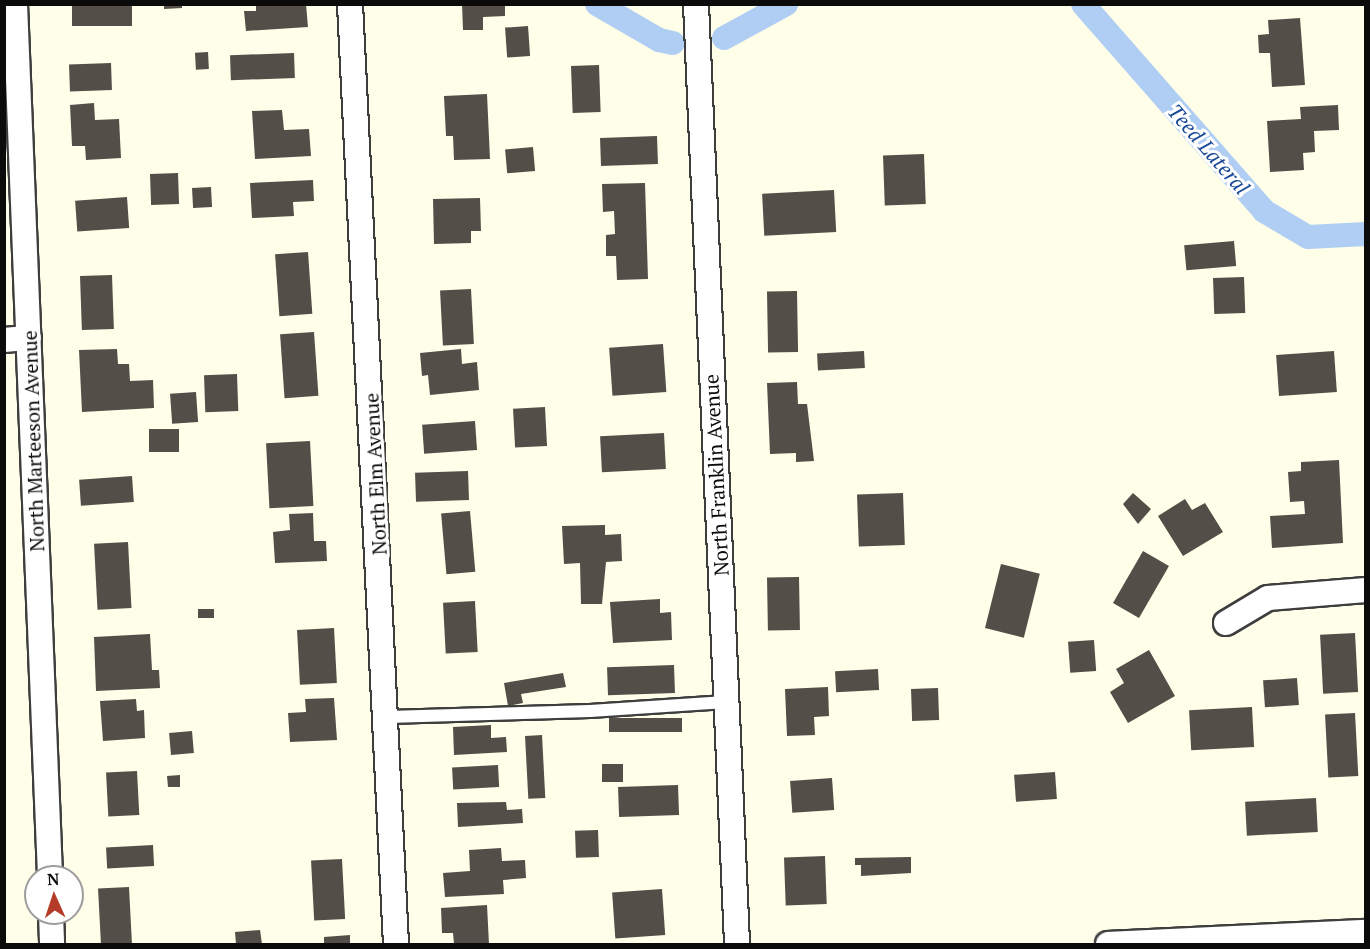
<!DOCTYPE html>
<style>
body{margin:0}
#map{position:relative;width:1370px;height:949px;overflow:hidden;background:#fefee9;font-family:"PT Serif",serif}
div>[style]{position:absolute}
[style*='--x']{left:calc(var(--x)*1px);top:calc(var(--y)*1px);width:calc(var(--w)*1px);rotate:calc(var(--a)*1deg)}
.canal>*{height:24px;margin:-12px;padding:0 12px;transform-origin:12px;border-radius:12px;background:#b0cef3}
.building>*{inset:0;background:#534e47;transform-origin:0 0}
.roads{filter:drop-shadow(2px 0 #3e3e3e) drop-shadow(-2px 0 #3e3e3e) drop-shadow(0 2px #3e3e3e) drop-shadow(0 -2px #3e3e3e)}
.service>*{height:12px;margin:-6px;padding:0 6px;transform-origin:6px;border-radius:6px;background:#fff}
.minor>*{height:24px;margin:-12px;padding:0 12px;transform-origin:12px;border-radius:12px;background:#fff}
span{translate:-50% -50%;white-space:nowrap;text-align:center;line-height:1.15;-webkit-text-stroke:6px #fff;paint-order:stroke}
.street-label{font-size:20px;color:#0b0b0b}
.water-label{font-size:21px;color:#1a4996;font-style:italic}
.frame{position:absolute;inset:0;border:6px solid #0b0b0b;pointer-events:none}
.north{position:absolute;left:24px;top:865px;width:60px;height:60px;box-sizing:border-box;background:#fff;border:2px solid #9d9d9d;border-radius:50%;rotate:357deg;font-size:16px;font-weight:700;line-height:24px;text-align:center;color:#0b0b0b}
.north::after{content:'';display:block;margin:auto;width:21px;height:27px;background:#b43c29;clip-path:polygon(50% 0,100% 100%,50% 72%,0 100%)}
</style>
<div id="map">
<div class="canal">
<i style="--x:597;--y:4;--w:72;--a:30.1"></i>
<i style="--x:659;--y:40;--w:14;--a:12"></i>
<i style="--x:1083;--y:4;--w:275;--a:48.8"></i>
<i style="--x:1264;--y:211;--w:51;--a:30.6"></i>
<i style="--x:1308;--y:237;--w:58;--a:-3"></i>
<i style="--x:724;--y:38;--w:71;--a:-28.7"></i>
</div>
<div class="building">
<i style="left:72px;top:4px;width:60px;height:22px"></i>
<i style="clip-path:polygon(164px 4px,182px 4px,182px 8px,164px 9px)"></i>
<i style="clip-path:polygon(256px 4px,306px 4px,308px 27px,246px 31px,244px 11px,256px 11px)"></i>
<i style="clip-path:polygon(462px 4px,505px 4px,505px 16px,483px 17px,483px 30px,463px 30px)"></i>
<i style="clip-path:polygon(1300px 18px,1305px 85px,1272px 87px,1270px 53px,1259px 53px,1258px 35px,1269px 34px,1268px 20px)"></i>
<i style="left:528px;top:26px;width:30px;height:23px;rotate:86deg"></i>
<i style="left:208px;top:52px;width:17px;height:13px;rotate:87deg"></i>
<i style="left:294px;top:53px;width:25px;height:64px;rotate:88deg"></i>
<i style="left:111px;top:63px;width:27px;height:42px;rotate:88deg"></i>
<i style="left:599px;top:65px;width:47px;height:28px;rotate:88deg"></i>
<i style="clip-path:polygon(487px 94px,490px 159px,454px 160px,453px 136px,446px 136px,444px 96px)"></i>
<i style="clip-path:polygon(94px 103px,95px 120px,119px 119px,121px 158px,86px 160px,85px 146px,72px 146px,70px 105px)"></i>
<i style="clip-path:polygon(1338px 105px,1339px 130px,1314px 131px,1315px 152px,1303px 153px,1304px 170px,1270px 172px,1267px 121px,1301px 119px,1300px 107px)"></i>
<i style="clip-path:polygon(282px 110px,284px 130px,309px 129px,311px 156px,255px 159px,252px 111px)"></i>
<i style="left:657px;top:136px;width:28px;height:57px;rotate:88deg"></i>
<i style="left:533px;top:147px;width:24px;height:28px;rotate:85deg"></i>
<i style="left:924px;top:154px;width:50px;height:41px;rotate:88deg"></i>
<i style="left:178px;top:173px;width:31px;height:28px;rotate:88deg"></i>
<i style="clip-path:polygon(313px 180px,314px 201px,293px 202px,294px 216px,252px 218px,250px 183px)"></i>
<i style="clip-path:polygon(645px 183px,648px 279px,617px 280px,616px 256px,606px 256px,606px 235px,615px 234px,614px 211px,603px 212px,602px 184px)"></i>
<i style="left:211px;top:187px;width:20px;height:19px;rotate:87deg"></i>
<i style="left:834px;top:190px;width:42px;height:72px;rotate:87deg"></i>
<i style="left:127px;top:197px;width:31px;height:52px;rotate:86deg"></i>
<i style="clip-path:polygon(480px 198px,481px 231px,471px 231px,471px 243px,434px 244px,433px 199px)"></i>
<i style="left:1234px;top:241px;width:25px;height:50px;rotate:85deg"></i>
<i style="left:308px;top:252px;width:62px;height:33px;rotate:86deg"></i>
<i style="left:112px;top:275px;width:54px;height:32px;rotate:88deg"></i>
<i style="left:1244px;top:277px;width:36px;height:31px;rotate:88deg"></i>
<i style="left:471px;top:289px;width:55px;height:31px;rotate:87deg"></i>
<i style="left:797px;top:291px;width:61px;height:30px;rotate:89deg"></i>
<i style="left:314px;top:332px;width:64px;height:34px;rotate:86deg"></i>
<i style="left:663px;top:344px;width:48px;height:54px;rotate:86deg"></i>
<i style="clip-path:polygon(117px 349px,118px 364px,129px 364px,130px 381px,153px 380px,154px 408px,82px 412px,79px 350px)"></i>
<i style="clip-path:polygon(461px 349px,462px 364px,477px 362px,479px 390px,430px 395px,428px 375px,422px 376px,420px 353px)"></i>
<i style="left:864px;top:351px;width:17px;height:47px;rotate:87deg"></i>
<i style="left:1334px;top:351px;width:41px;height:58px;rotate:86deg"></i>
<i style="left:237px;top:374px;width:37px;height:33px;rotate:88deg"></i>
<i style="clip-path:polygon(797px 382px,798px 404px,807px 404px,814px 461px,796px 462px,796px 453px,770px 454px,767px 383px)"></i>
<i style="left:196px;top:392px;width:30px;height:26px;rotate:86deg"></i>
<i style="left:545px;top:407px;width:39px;height:32px;rotate:87deg"></i>
<i style="left:475px;top:421px;width:29px;height:53px;rotate:86deg"></i>
<i style="left:179px;top:429px;width:23px;height:30px;rotate:90deg"></i>
<i style="left:664px;top:433px;width:36px;height:64px;rotate:87deg"></i>
<i style="left:310px;top:441px;width:65px;height:44px;rotate:87deg"></i>
<i style="clip-path:polygon(1339px 460px,1343px 543px,1272px 548px,1270px 516px,1305px 514px,1304px 501px,1290px 502px,1288px 472px,1301px 471px,1301px 462px)"></i>
<i style="left:468px;top:471px;width:29px;height:53px;rotate:88deg"></i>
<i style="left:132px;top:476px;width:26px;height:53px;rotate:86deg"></i>
<i style="left:903px;top:493px;width:52px;height:46px;rotate:88deg"></i>
<i style="clip-path:polygon(1133px 493px,1151px 509px,1138px 524px,1123px 504px)"></i>
<i style="clip-path:polygon(1185px 499px,1192px 510px,1205px 503px,1223px 532px,1183px 556px,1158px 516px)"></i>
<i style="left:470px;top:511px;width:61px;height:29px;rotate:85deg"></i>
<i style="clip-path:polygon(313px 513px,314px 541px,326px 541px,327px 561px,275px 563px,273px 532px,290px 530px,289px 514px)"></i>
<i style="clip-path:polygon(605px 525px,605px 535px,621px 534px,622px 561px,606px 562px,602px 604px,581px 604px,580px 563px,564px 564px,562px 526px)"></i>
<i style="left:128px;top:542px;width:66px;height:34px;rotate:87deg"></i>
<i style="left:1143px;top:551px;width:30px;height:60px;rotate:30deg"></i>
<i style="left:1001px;top:564px;width:40px;height:66px;rotate:14deg"></i>
<i style="left:799px;top:577px;width:53px;height:32px;rotate:89deg"></i>
<i style="clip-path:polygon(660px 599px,660px 613px,671px 612px,672px 640px,613px 643px,610px 602px)"></i>
<i style="left:475px;top:601px;width:51px;height:32px;rotate:87deg"></i>
<i style="left:214px;top:609px;width:9px;height:16px;rotate:90deg"></i>
<i style="left:334px;top:628px;width:55px;height:37px;rotate:87deg"></i>
<i style="left:1355px;top:633px;width:59px;height:35px;rotate:87deg"></i>
<i style="clip-path:polygon(150px 634px,152px 670px,159px 670px,160px 688px,96px 691px,94px 637px)"></i>
<i style="left:1094px;top:640px;width:31px;height:26px;rotate:86deg"></i>
<i style="clip-path:polygon(1149px 650px,1175px 696px,1128px 723px,1110px 692px,1124px 683px,1116px 669px)"></i>
<i style="left:674px;top:665px;width:28px;height:67px;rotate:88deg"></i>
<i style="left:878px;top:669px;width:21px;height:43px;rotate:87deg"></i>
<i style="clip-path:polygon(563px 673px,566px 687px,521px 694px,523px 703px,508px 706px,504px 683px)"></i>
<i style="left:1297px;top:678px;width:27px;height:34px;rotate:86deg"></i>
<i style="clip-path:polygon(828px 687px,829px 716px,814px 717px,815px 735px,787px 736px,785px 689px)"></i>
<i style="left:938px;top:688px;width:32px;height:27px;rotate:88deg"></i>
<i style="clip-path:polygon(334px 698px,337px 740px,290px 742px,288px 713px,306px 712px,305px 699px)"></i>
<i style="clip-path:polygon(136px 699px,137px 711px,144px 710px,145px 738px,103px 741px,100px 701px)"></i>
<i style="left:1252px;top:707px;width:40px;height:63px;rotate:87deg"></i>
<i style="left:1355px;top:713px;width:63px;height:30px;rotate:87deg"></i>
<i style="left:682px;top:718px;width:14px;height:73px;rotate:90deg"></i>
<i style="clip-path:polygon(491px 725px,491px 738px,506px 737px,507px 752px,454px 755px,453px 727px)"></i>
<i style="left:192px;top:731px;width:22px;height:23px;rotate:85deg"></i>
<i style="left:542px;top:735px;width:63px;height:17px;rotate:87deg"></i>
<i style="left:623px;top:764px;width:18px;height:21px;rotate:90deg"></i>
<i style="left:498px;top:765px;width:22px;height:46px;rotate:87deg"></i>
<i style="left:137px;top:771px;width:44px;height:31px;rotate:87deg"></i>
<i style="left:1055px;top:772px;width:27px;height:41px;rotate:86deg"></i>
<i style="clip-path:polygon(180px 775px,180px 787px,168px 787px,167px 776px)"></i>
<i style="left:832px;top:778px;width:32px;height:42px;rotate:86deg"></i>
<i style="left:678px;top:785px;width:30px;height:60px;rotate:88deg"></i>
<i style="left:1316px;top:798px;width:34px;height:71px;rotate:87deg"></i>
<i style="clip-path:polygon(506px 802px,507px 810px,522px 809px,523px 823px,458px 827px,457px 803px)"></i>
<i style="left:598px;top:830px;width:27px;height:23px;rotate:88deg"></i>
<i style="left:153px;top:845px;width:21px;height:47px;rotate:87deg"></i>
<i style="clip-path:polygon(501px 848px,502px 861px,525px 860px,526px 878px,503px 880px,504px 894px,445px 897px,443px 873px,470px 871px,469px 850px)"></i>
<i style="left:825px;top:856px;width:48px;height:41px;rotate:88deg"></i>
<i style="clip-path:polygon(911px 857px,911px 873px,861px 876px,861px 865px,855px 865px,855px 858px)"></i>
<i style="left:342px;top:859px;width:60px;height:31px;rotate:87deg"></i>
<i style="left:129px;top:887px;width:57px;height:31px;rotate:87deg"></i>
<i style="left:662px;top:889px;width:46px;height:50px;rotate:86deg"></i>
<i style="clip-path:polygon(487px 905px,489px 944px,454px 944px,453px 933px,442px 933px,441px 908px)"></i>
<i style="clip-path:polygon(260px 930px,262px 944px,236px 944px,235px 932px)"></i>
<i style="clip-path:polygon(350px 935px,350px 944px,324px 944px,324px 937px)"></i>
</div>
<div class="roads">
<div class="service">
<i style="--x:388;--y:717;--w:202;--a:-1.7"></i>
<i style="--x:590;--y:711;--w:136;--a:-3.8"></i>
</div>
<div class="minor">
<i style="--x:15;--y:4;--w:874;--a:87.7"></i>
<i style="--x:350;--y:4;--w:941;--a:87.2"></i>
<i style="--x:696;--y:4;--w:941;--a:87.5"></i>
<i style="--x:4;--y:340;--w:25;--a:-5"></i>
<i style="--x:1226;--y:623;--w:49;--a:-30.8"></i>
<i style="--x:1268;--y:598;--w:98;--a:-4.7"></i>
<i style="--x:51;--y:913;--w:31;--a:88"></i>
<i style="--x:1108;--y:944;--w:258;--a:-2.7"></i>
</div>
</div>
<div class="street-label">
<span style="left:33px;top:441px;rotate:-92deg">North Marteeson Avenue</span>
<span style="left:375px;top:474px;rotate:-93deg">North Elm Avenue</span>
<span style="left:716px;top:475px;rotate:-93deg">North Franklin Avenue</span>
</div>
<div class="water-label">
<span style="left:1209px;top:149px;rotate:49deg">Teed Lateral</span>
</div>
<div class="frame"></div>
<div class="north">N</div>
</div>
